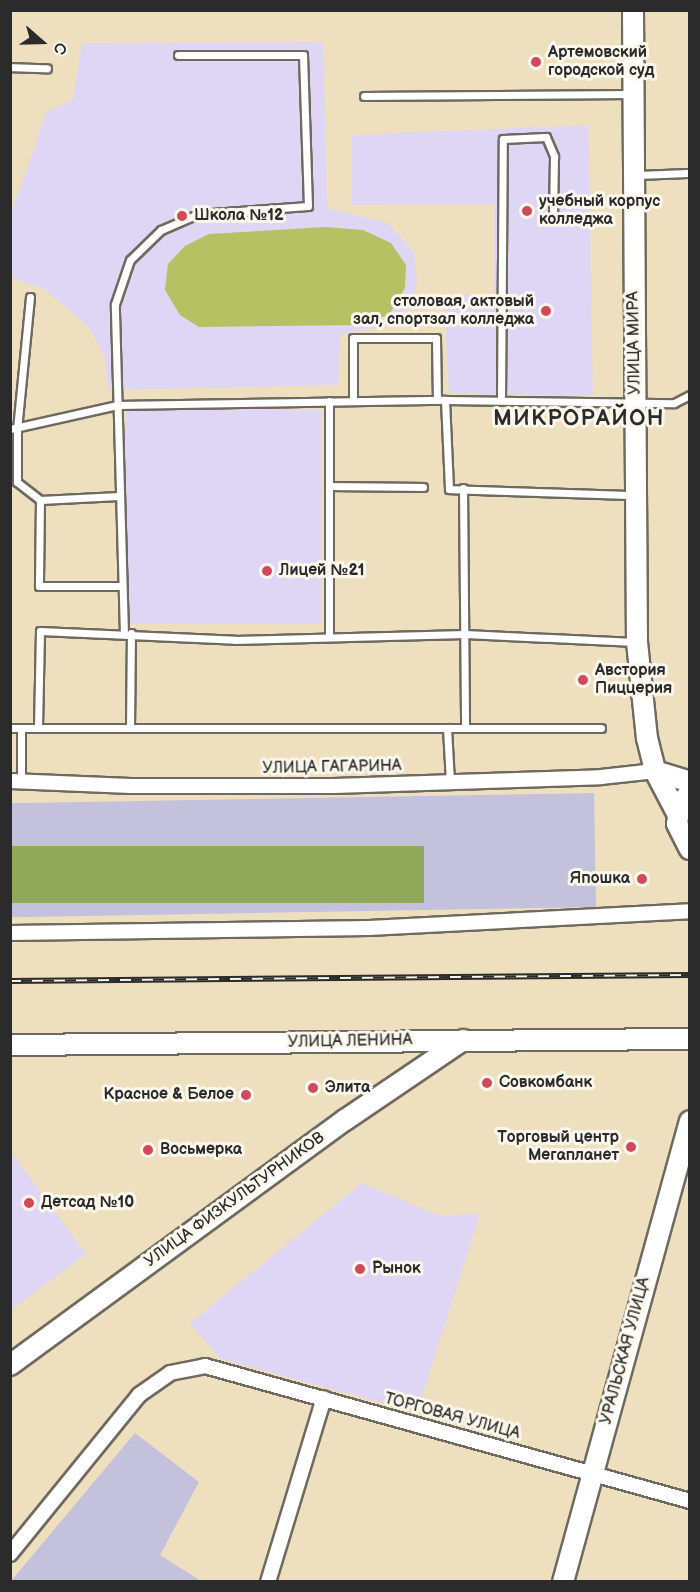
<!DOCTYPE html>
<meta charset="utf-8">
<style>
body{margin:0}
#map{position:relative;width:700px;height:1592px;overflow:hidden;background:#eee0bf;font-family:"Balsamiq Sans",sans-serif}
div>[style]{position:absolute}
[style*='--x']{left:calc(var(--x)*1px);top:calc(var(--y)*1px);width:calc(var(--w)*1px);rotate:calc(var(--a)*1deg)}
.built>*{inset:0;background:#dfd5f5;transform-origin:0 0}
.industrial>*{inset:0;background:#c3c1db;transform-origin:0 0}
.green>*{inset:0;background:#b5c264}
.forest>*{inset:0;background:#90a85a;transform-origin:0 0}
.roads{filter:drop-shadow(2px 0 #6f6a5f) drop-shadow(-2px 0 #6f6a5f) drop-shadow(0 2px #6f6a5f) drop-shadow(0 -2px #6f6a5f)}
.lane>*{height:7px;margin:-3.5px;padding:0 3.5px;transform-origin:3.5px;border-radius:3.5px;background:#fff}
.street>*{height:14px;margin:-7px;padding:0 7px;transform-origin:7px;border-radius:7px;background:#fff}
.secondary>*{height:20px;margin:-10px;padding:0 10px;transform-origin:10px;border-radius:10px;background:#fff}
.rail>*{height:6px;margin-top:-3px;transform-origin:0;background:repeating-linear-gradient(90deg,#fbf7ec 0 11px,#2b2b2b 0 22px);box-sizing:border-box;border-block:2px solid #2b2b2b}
.dots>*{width:16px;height:16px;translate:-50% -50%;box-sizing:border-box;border:3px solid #fbf7ec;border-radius:50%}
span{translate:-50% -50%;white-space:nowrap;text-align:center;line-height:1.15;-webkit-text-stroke:6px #fbf7ec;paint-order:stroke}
.poi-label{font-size:16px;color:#2b2b2b;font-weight:700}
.left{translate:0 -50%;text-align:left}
.right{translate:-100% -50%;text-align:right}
.street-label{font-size:16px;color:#2b2b2b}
.district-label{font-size:22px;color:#2b2b2b;font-weight:700;letter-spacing:1.5px}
.frame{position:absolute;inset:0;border:12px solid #2b2b2b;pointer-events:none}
.north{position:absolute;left:12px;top:12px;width:60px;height:60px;-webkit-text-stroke:4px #fbf7ec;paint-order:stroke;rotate:110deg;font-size:16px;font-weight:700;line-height:24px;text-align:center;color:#2b2b2b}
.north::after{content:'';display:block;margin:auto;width:21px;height:27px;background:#2b2b2b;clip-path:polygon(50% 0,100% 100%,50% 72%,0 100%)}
</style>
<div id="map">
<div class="built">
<i style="clip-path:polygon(323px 42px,327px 208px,388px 223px,414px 252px,417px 281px,411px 306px,389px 326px,340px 334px,338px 385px,109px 390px,104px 355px,88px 326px,43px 288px,11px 278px,11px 214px,47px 111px,73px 100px,82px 43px)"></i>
<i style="clip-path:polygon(588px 125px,593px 395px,449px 394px,444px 295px,494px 295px,494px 204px,352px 205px,352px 135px)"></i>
<i style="left:322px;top:410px;width:214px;height:197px;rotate:90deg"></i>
<i style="clip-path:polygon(11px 1152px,86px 1254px,11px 1310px,10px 1153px)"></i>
<i style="clip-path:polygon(362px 1183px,437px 1215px,480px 1214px,417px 1412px,221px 1359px,190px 1323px)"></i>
</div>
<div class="industrial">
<i style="left:594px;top:793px;width:114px;height:584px;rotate:89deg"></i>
<i style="clip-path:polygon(135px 1433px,199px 1482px,160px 1555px,201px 1581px,11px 1581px)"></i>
</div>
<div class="green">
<i style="clip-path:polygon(325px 227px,363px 230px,391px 243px,406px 265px,405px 288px,389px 315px,359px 325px,199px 327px,180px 315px,165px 290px,168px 264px,185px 246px,209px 234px)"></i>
</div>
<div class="forest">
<i style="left:11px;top:846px;width:413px;height:57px"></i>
</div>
<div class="roads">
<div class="lane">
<i style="--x:10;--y:67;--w:37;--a:2"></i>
<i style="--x:364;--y:96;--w:267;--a:-0.4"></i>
<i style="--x:635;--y:175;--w:55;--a:-2.1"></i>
<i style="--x:30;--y:297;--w:133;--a:95.6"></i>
<i style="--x:17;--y:429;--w:53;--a:90"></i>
<i style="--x:17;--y:482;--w:29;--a:38"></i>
<i style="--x:40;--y:500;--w:79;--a:-2.9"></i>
<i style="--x:445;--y:400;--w:89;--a:87.4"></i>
<i style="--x:449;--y:489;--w:184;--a:1.9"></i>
<i style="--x:501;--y:400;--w:261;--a:-89.6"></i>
<i style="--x:503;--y:139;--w:43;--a:-2.7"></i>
<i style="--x:546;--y:137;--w:21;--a:67"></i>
<i style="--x:554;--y:156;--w:61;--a:90.9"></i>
<i style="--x:329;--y:401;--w:234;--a:90"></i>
<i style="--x:353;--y:401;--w:63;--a:-90"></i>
<i style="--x:353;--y:338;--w:83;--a:0"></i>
<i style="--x:436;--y:338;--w:62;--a:89.1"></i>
<i style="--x:10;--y:429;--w:110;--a:-12.6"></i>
<i style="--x:117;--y:405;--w:328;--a:-0.9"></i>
<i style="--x:445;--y:400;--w:229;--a:0.8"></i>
<i style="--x:674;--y:403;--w:18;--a:-27"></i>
<i style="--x:330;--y:486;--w:93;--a:0.6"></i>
<i style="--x:463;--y:488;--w:240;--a:89.5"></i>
<i style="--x:40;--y:500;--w:86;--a:90.7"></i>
<i style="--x:39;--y:586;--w:82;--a:0"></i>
<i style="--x:124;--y:634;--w:330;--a:-91.6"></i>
<i style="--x:115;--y:304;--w:46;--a:-71.2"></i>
<i style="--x:130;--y:260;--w:43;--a:-44.1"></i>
<i style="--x:161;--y:230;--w:40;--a:-23.4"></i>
<i style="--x:198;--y:214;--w:110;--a:-4.2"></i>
<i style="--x:308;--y:206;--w:151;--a:-91.9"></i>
<i style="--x:303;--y:55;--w:125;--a:180"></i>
<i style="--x:38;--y:727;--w:96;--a:-88.8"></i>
<i style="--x:40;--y:631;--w:195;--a:2.6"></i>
<i style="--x:235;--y:640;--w:230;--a:-1.5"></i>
<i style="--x:465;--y:634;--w:170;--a:2.7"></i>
<i style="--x:130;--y:727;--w:94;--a:-89.4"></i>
<i style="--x:10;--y:728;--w:591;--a:0"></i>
<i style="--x:447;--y:728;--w:53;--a:86.8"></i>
<i style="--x:21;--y:781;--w:53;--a:-90"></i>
</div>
<div class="street">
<i style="--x:10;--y:781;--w:121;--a:2.4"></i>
<i style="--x:131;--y:786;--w:203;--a:0"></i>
<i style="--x:334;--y:786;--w:267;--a:-1.9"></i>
<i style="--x:601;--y:777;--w:54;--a:-6.3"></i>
<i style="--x:10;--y:933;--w:359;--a:-0.8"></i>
<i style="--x:369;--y:928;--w:321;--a:-3"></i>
<i style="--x:10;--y:1554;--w:205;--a:-50.9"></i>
<i style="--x:139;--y:1395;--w:38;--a:-35"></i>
<i style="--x:170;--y:1373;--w:36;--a:-11"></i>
<i style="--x:205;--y:1366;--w:503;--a:15.55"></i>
<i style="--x:268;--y:1582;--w:192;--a:-73.1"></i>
</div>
<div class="secondary">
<i style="--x:633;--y:10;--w:632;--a:89.64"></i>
<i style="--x:637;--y:642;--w:97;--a:84.1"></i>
<i style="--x:647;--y:738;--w:34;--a:76"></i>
<i style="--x:655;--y:771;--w:47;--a:62.4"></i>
<i style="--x:655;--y:771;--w:37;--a:17"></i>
<i style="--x:690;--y:793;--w:14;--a:135"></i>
<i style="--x:680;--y:803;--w:21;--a:98"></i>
<i style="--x:677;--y:824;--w:28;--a:63"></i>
<i style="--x:10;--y:1045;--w:680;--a:-0.51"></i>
<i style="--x:10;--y:1365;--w:415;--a:-36.2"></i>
<i style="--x:345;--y:1120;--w:143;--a:-34.1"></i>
<i style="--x:563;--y:1582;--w:478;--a:-74.6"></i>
</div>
</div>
<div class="rail">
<i style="--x:10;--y:981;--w:680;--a:-0.51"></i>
</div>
<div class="dots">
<i style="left:536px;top:62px;background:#d1495b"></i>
<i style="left:527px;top:211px;background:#d1495b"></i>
<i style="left:182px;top:216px;background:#d1495b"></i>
<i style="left:546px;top:311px;background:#d1495b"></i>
<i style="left:267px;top:571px;background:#d1495b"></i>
<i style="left:583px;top:680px;background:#d1495b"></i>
<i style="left:642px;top:879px;background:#d1495b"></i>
<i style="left:487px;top:1083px;background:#d1495b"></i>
<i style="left:313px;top:1088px;background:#d1495b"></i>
<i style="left:246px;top:1095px;background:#d1495b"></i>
<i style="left:631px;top:1147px;background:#d1495b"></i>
<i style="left:148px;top:1150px;background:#d1495b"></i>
<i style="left:29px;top:1203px;background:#d1495b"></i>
<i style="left:360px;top:1269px;background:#d1495b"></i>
</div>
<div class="poi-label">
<span class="left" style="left:548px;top:62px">Артемовский<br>городской суд</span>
<span class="left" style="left:539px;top:211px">учебный корпус<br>колледжа</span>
<span class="left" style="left:194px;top:216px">Школа №12</span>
<span class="right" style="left:534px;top:311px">столовая, актовый<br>зал, спортзал колледжа</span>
<span class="left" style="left:279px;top:571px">Лицей №21</span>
<span class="left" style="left:595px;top:680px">Австория<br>Пиццерия</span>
<span class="right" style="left:630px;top:879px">Япошка</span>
<span class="left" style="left:499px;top:1083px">Совкомбанк</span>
<span class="left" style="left:325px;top:1088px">Элита</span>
<span class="right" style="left:234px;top:1095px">Красное &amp; Белое</span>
<span class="right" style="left:619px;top:1147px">Торговый центр<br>Мегапланет</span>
<span class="left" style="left:160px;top:1150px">Восьмерка</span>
<span class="left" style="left:41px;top:1203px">Детсад №10</span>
<span class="left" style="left:372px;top:1269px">Рынок</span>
</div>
<div class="street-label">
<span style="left:635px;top:343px;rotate:-91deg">УЛИЦА МИРА</span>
<span style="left:332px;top:768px;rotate:-1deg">УЛИЦА ГАГАРИНА</span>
<span style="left:350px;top:1042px;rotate:-1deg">УЛИЦА ЛЕНИНА</span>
<span style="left:235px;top:1200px;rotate:-36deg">УЛИЦА ФИЗКУЛЬТУРНИКОВ</span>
<span style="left:626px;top:1351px;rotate:-75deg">УРАЛЬСКАЯ УЛИЦА</span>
<span style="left:452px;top:1417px;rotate:15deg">ТОРГОВАЯ УЛИЦА</span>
</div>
<div class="district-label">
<span style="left:579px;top:419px">МИКРОРАЙОН</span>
</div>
<div class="frame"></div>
<div class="north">С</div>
</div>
